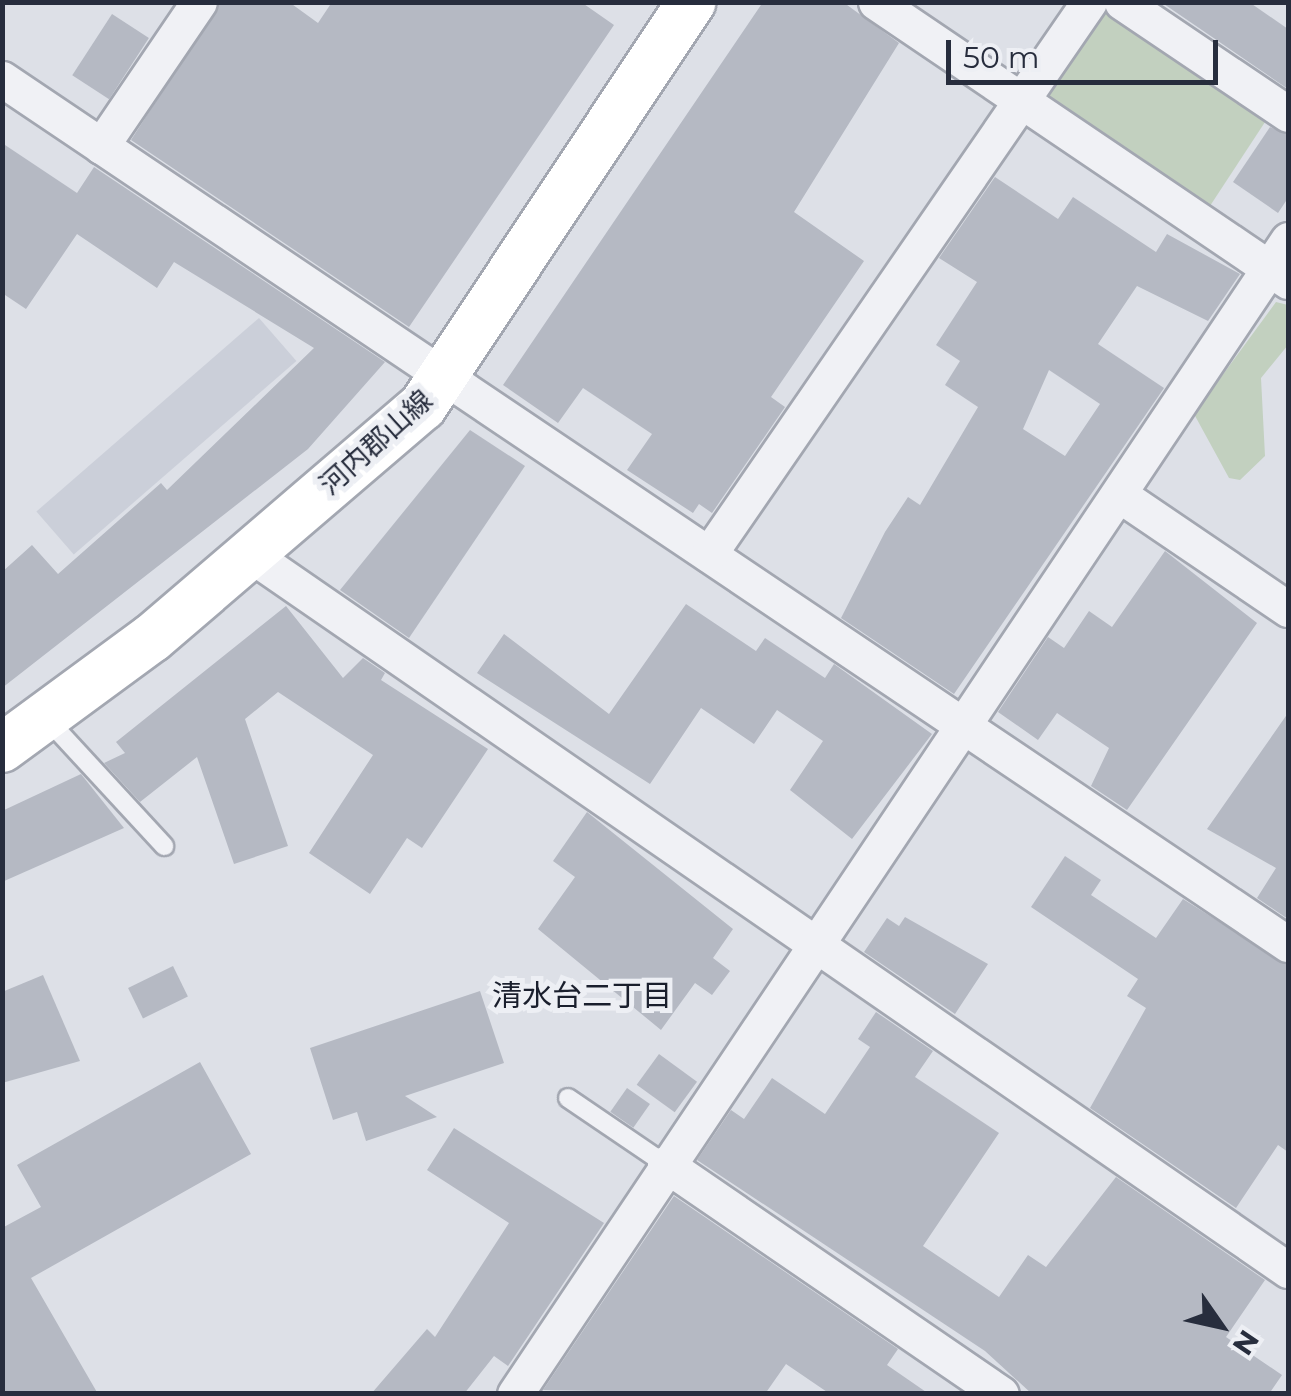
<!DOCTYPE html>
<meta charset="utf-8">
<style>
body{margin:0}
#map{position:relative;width:1291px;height:1396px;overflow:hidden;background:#dde0e7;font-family:Montserrat,"Noto Sans JP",sans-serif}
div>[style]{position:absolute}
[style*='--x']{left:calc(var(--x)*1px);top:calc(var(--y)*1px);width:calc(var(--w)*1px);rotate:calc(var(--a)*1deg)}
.built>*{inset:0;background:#cbcfd9;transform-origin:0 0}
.green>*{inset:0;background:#c2d0bf}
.building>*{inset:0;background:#b5b9c3;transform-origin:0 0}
.roads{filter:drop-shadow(2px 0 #a3a7b1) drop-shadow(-2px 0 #a3a7b1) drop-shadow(0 2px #a3a7b1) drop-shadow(0 -2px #a3a7b1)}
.service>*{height:18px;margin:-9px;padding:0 9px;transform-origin:9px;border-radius:9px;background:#f0f1f5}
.minor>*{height:35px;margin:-17.5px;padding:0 17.5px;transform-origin:17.5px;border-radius:17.5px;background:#f0f1f5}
.secondary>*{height:48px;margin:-24px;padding:0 24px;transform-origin:24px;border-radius:24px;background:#fff}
span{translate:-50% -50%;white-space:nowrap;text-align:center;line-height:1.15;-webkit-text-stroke:10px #edeff4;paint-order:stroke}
.street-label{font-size:28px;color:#272d3d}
.neighbourhood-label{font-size:30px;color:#1a1f2d}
.frame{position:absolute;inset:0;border:5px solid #272d3d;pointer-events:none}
.north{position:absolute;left:1171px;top:1276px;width:100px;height:100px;-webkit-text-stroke:8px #edeff4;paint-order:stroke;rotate:124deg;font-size:28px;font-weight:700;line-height:40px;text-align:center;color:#272d3d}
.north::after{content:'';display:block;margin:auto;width:35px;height:45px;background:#272d3d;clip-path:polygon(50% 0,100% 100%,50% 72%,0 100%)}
.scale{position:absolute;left:946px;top:40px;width:272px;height:45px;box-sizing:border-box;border:5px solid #272d3d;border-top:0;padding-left:12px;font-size:30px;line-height:35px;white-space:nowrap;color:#272d3d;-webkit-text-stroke:8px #edeff4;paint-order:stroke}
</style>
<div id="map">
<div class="built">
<i style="left:259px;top:318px;width:57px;height:295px;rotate:49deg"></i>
</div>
<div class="green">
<i style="clip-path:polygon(1111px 10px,1267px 119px,1208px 209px,1041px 97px,1097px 13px)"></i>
<i style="clip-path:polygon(1276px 302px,1288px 305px,1288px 345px,1261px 378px,1265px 456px,1240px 480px,1229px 478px,1194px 414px)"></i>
</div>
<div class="building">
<i style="clip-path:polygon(220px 2px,289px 2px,318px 23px,332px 2px,581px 2px,614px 25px,409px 327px,131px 140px)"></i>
<i style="clip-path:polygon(763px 2px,843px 2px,899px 43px,794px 212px,864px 261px,771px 397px,785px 407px,712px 513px,699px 504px,693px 513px,627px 470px,652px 434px,583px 388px,558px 423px,503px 385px)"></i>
<i style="clip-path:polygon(1161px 2px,1249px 2px,1288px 29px,1288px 89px)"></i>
<i style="left:112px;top:14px;width:44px;height:73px;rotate:33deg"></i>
<i style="clip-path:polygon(1270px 127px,1288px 135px,1288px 198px,1278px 213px,1233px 182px)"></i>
<i style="clip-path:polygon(2px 143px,77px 193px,94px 167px,385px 362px,308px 449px,2px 688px,2px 572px,32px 545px,58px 574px,161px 483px,167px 490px,314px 348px,174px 262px,157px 288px,77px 234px,26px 309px,2px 293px)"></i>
<i style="clip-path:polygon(evenodd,995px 177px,1058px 219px,1073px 197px,1156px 252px,1167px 234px,1240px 274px,1208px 321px,1137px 286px,1098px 344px,1164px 388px,954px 694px,841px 618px,885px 532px,908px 497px,920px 505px,978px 407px,945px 385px,960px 361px,936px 345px,977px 282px,939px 258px,995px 177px,1049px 370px,1100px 404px,1065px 456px,1023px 429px,1049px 370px)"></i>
<i style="clip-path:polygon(470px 430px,525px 466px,409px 638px,340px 590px)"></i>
<i style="clip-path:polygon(1165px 551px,1257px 623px,1127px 810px,1091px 786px,1109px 748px,1057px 713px,1038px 740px,998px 712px,1048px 637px,1064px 648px,1089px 611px,1112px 627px)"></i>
<i style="clip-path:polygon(686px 604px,756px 651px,765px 638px,825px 678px,834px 664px,932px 734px,852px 839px,790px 790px,823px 741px,777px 710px,754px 744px,701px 708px,650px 784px,477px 673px,504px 634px,609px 714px)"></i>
<i style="clip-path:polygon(286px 606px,343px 678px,363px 658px,385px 673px,381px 680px,488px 749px,422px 848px,407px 838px,370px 894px,309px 853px,373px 755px,278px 692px,245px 719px,288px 846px,234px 864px,197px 757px,140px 802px,104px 763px,125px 753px,116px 742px)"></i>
<i style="clip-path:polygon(1288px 713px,1288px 919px,1257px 898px,1276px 868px,1207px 829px)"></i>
<i style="clip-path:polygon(81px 774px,124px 828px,2px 882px,2px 811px)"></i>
<i style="clip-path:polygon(587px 812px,733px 929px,713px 958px,730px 971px,712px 995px,695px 983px,661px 1030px,538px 929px,575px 877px,553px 861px)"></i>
<i style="clip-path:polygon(1065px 856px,1101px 880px,1091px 895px,1156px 938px,1183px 899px,1288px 965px,1288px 1152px,1278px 1145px,1236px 1208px,1090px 1108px,1146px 1008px,1127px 996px,1138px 979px,1031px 907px)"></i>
<i style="clip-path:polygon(905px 917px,988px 964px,955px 1014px,864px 952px,887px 918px,899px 926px)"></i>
<i style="left:173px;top:966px;width:34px;height:50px;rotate:64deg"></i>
<i style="clip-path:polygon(43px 975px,80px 1061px,2px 1083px,2px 992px)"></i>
<i style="clip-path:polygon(480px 991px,504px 1063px,405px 1096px,437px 1117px,366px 1141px,357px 1112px,333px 1120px,310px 1048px)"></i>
<i style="clip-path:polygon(876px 1012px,933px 1051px,915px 1077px,999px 1133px,923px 1246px,999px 1297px,1028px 1255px,1046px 1267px,1116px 1177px,1265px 1280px,1226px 1337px,1282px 1375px,1269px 1394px,1032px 1394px,985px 1351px,697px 1160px,731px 1110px,744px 1119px,772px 1078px,825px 1114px,870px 1047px,858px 1039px)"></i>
<i style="left:659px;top:1054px;width:47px;height:38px;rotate:36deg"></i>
<i style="clip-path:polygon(200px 1062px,251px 1154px,31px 1278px,98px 1394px,2px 1394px,2px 1228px,41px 1207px,17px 1165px)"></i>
<i style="left:627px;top:1088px;width:28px;height:29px;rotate:35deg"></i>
<i style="clip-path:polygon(454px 1128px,604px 1223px,508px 1366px,494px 1356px,464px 1394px,371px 1394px,427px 1329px,435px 1337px,509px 1223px,427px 1170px)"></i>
<i style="clip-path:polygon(674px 1196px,898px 1349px,887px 1365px,929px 1394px,830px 1394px,786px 1364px,765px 1394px,543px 1390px)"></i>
</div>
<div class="roads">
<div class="service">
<i style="--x:47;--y:719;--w:173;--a:47.3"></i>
<i style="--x:568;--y:1098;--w:117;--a:34.2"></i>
</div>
<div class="minor">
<i style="--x:876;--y:2;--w:498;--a:34.1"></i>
<i style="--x:1122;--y:2;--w:200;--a:34"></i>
<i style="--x:2;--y:79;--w:1550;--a:33.93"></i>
<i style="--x:101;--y:146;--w:174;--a:-55.8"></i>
<i style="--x:1120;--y:495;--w:203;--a:34.2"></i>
<i style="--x:250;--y:554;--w:1261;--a:34.6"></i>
<i style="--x:709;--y:554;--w:670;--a:-55.46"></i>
<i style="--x:665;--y:1164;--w:407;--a:34.4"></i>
<i style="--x:515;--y:1394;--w:1389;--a:-56.18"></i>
</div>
<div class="secondary">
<i style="--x:2;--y:748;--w:186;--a:-36.3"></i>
<i style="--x:152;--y:638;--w:357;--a:-40.6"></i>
<i style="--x:423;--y:406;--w:485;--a:-56.4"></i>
</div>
</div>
<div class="street-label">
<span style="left:376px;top:442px;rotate:-42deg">河内郡山線</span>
</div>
<div class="neighbourhood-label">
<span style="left:582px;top:996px">清水台二丁目</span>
</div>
<div class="frame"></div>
<div class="north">N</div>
<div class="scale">50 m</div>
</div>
